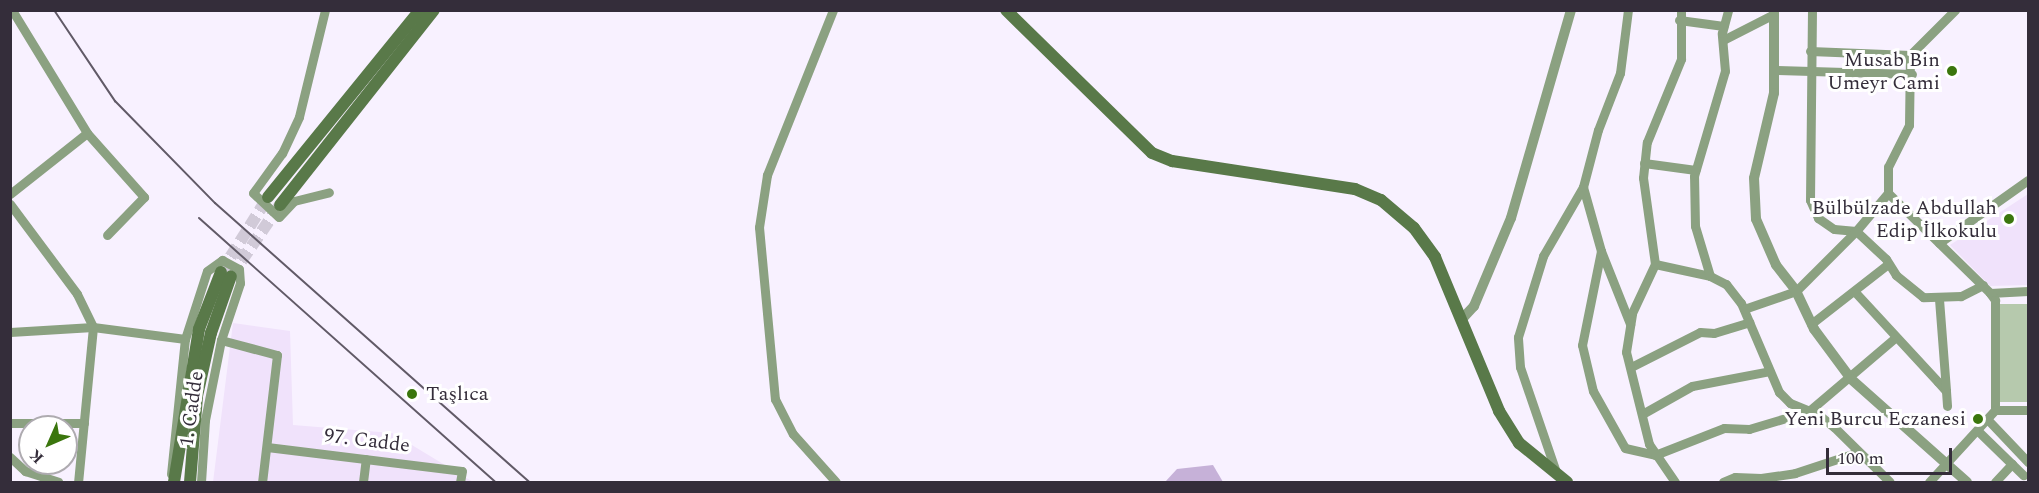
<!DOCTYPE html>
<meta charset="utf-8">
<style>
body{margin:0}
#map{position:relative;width:2039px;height:493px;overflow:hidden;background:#f8f1ff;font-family:Spectral,serif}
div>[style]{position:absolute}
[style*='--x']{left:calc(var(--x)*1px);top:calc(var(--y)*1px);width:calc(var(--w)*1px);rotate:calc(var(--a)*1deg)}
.built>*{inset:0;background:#f0e2fb}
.green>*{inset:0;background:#b6c9ad;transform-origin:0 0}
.water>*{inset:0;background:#c6b1d8}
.secondary-tunnel>*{height:12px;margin-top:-6px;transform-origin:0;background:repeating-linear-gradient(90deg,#d1cad8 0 12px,transparent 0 18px)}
.minor>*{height:9px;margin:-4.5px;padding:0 4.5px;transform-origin:4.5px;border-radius:4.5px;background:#8ba181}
.tertiary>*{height:10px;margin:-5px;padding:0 5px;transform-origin:5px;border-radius:5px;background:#8ba181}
.secondary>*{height:12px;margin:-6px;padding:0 6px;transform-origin:6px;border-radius:6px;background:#597949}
.rail>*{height:2px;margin:-1px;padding:0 1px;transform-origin:1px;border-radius:1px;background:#615a67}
.dots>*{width:16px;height:16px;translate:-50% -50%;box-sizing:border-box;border:3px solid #fff;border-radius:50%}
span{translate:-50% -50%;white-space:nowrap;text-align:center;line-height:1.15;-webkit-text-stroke:6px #fff;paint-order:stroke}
.poi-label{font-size:20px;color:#342d3a}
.right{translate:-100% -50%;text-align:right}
.left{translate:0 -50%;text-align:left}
.street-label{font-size:20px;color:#342d3a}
.frame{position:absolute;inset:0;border:12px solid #342d3a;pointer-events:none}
.north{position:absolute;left:18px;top:415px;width:60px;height:60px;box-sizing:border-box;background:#fff;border:2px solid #aeabb0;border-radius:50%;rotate:225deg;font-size:16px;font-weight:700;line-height:24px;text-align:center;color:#342d3a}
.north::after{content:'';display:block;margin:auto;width:21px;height:27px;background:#3b760d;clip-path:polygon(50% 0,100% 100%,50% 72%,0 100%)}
.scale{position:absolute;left:1826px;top:448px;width:126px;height:27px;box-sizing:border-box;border:3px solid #342d3a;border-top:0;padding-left:8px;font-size:18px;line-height:21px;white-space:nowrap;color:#342d3a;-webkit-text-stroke:4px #fff;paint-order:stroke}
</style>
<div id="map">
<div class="built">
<i style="clip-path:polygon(2028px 194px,2028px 285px,1990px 286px,1950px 245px)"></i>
<i style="clip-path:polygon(233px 323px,290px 331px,293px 425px,392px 433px,473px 482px,213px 482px)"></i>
</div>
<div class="green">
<i style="left:2028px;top:304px;width:98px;height:30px;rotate:90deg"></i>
</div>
<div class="water">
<i style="clip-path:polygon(1213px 465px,1223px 482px,1165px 482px,1177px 469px)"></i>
</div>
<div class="secondary-tunnel">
<i style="--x:221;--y:272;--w:89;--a:-57.9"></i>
<i style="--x:231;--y:276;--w:86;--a:-55.4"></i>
</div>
<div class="minor">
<i style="--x:12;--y:10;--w:144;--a:58.6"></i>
<i style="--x:87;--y:133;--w:86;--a:48.3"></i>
<i style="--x:144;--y:197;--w:53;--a:134.2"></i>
<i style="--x:325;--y:10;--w:110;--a:103.7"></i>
<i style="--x:299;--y:117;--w:40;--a:115"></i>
<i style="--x:282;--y:153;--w:49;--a:125.9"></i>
<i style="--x:253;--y:193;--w:35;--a:43"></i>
<i style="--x:279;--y:217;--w:22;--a:-47"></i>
<i style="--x:294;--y:201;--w:36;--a:-14"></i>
<i style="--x:833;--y:10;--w:178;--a:111.8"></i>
<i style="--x:767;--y:175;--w:53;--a:98.7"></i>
<i style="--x:759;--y:227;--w:173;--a:84.7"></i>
<i style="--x:775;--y:399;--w:39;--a:63"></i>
<i style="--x:793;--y:434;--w:64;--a:48.1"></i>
<i style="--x:1812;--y:10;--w:190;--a:90.6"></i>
<i style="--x:1810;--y:200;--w:20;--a:66"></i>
<i style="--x:1818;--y:218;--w:19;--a:35"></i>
<i style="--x:1834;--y:229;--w:22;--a:5"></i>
<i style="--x:1679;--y:20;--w:45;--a:7.6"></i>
<i style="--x:1725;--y:39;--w:55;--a:-27"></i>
<i style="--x:1810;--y:51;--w:100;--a:2.3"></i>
<i style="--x:1910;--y:55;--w:64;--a:-45"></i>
<i style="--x:1775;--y:70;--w:137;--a:1.7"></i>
<i style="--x:1644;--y:163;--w:52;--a:7.7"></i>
<i style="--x:1583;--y:187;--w:66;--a:74.3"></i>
<i style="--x:1601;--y:251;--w:96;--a:101.4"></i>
<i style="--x:1582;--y:345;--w:47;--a:76.6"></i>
<i style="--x:1593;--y:391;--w:65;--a:60.7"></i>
<i style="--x:1625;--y:448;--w:31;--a:13"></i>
<i style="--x:1655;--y:455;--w:74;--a:-21.4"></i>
<i style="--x:1724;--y:428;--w:25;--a:2"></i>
<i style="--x:1749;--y:429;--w:63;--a:-16.7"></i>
<i style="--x:1809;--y:411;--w:114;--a:-40.4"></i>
<i style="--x:1888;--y:193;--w:26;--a:-90"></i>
<i style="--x:1888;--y:167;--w:47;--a:-63.4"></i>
<i style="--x:1909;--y:125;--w:70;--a:-89.2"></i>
<i style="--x:10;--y:194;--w:98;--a:-38.4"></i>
<i style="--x:10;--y:204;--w:112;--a:53.3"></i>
<i style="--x:77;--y:294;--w:37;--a:64"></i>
<i style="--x:93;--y:327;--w:156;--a:95.5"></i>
<i style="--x:1939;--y:243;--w:109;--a:-35.3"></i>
<i style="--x:1601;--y:251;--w:79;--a:68.3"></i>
<i style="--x:1655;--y:264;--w:56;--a:12.3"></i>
<i style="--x:1710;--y:276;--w:18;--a:27"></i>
<i style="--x:1726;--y:284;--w:24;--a:52"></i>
<i style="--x:1741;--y:303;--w:97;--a:66.9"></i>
<i style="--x:1779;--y:392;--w:16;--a:45"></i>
<i style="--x:1790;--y:403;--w:31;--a:22"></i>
<i style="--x:1819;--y:415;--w:19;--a:39"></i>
<i style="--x:1834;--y:427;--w:78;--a:44.5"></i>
<i style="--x:1710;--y:276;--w:52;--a:-106.7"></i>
<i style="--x:1695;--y:226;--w:50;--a:-91.1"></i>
<i style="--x:1694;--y:176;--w:109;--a:-73.6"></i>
<i style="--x:1725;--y:71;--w:38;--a:-95"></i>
<i style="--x:1722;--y:33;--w:24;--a:-75"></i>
<i style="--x:1983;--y:285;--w:25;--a:153"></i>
<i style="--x:1961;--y:296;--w:38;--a:178"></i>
<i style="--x:1923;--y:297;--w:35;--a:-141"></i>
<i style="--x:1896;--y:275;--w:19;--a:-122"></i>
<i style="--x:1886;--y:259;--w:41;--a:-137"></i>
<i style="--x:1856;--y:231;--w:50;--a:-49.9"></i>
<i style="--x:1888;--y:193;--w:143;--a:44.4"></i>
<i style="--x:2028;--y:291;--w:38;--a:177"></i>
<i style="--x:1990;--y:293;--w:9;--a:54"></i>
<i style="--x:1995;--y:300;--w:110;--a:90"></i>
<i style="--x:1995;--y:410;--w:33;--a:0"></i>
<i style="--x:1855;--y:292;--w:122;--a:47.3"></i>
<i style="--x:1938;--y:382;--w:12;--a:48"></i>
<i style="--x:1946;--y:391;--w:15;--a:86"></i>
<i style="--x:1939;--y:299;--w:92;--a:85.6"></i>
<i style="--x:1744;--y:309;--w:55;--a:-19.1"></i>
<i style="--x:1796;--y:291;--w:85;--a:-45"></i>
<i style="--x:1811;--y:324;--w:98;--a:-37.9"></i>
<i style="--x:10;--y:332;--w:83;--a:-3.4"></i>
<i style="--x:93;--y:327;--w:93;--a:7.4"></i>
<i style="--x:221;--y:340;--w:58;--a:15"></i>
<i style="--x:277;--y:355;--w:128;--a:96.7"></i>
<i style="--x:1631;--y:367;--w:77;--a:-26.9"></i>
<i style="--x:1700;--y:332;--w:14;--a:4"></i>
<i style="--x:1714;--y:333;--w:37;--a:-17"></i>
<i style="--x:1644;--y:413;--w:55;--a:-29.4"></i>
<i style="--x:1692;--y:386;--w:79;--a:-10.9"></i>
<i style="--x:1989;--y:421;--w:57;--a:46.4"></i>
<i style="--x:10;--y:423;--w:74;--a:0"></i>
<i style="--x:1979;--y:432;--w:62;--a:44.3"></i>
<i style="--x:267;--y:447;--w:196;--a:7"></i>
<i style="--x:462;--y:471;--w:11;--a:100"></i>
<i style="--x:10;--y:457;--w:21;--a:43"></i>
<i style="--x:25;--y:471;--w:35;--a:18"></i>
<i style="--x:171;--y:474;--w:136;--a:-84.1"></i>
<i style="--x:185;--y:339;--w:71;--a:-72.1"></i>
<i style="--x:207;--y:271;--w:19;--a:-36"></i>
<i style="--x:222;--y:260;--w:19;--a:28"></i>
<i style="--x:239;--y:269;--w:14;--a:86"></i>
<i style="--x:240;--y:283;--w:60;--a:108.4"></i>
<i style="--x:221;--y:340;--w:82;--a:101.3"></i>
<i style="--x:205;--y:420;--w:62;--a:93.7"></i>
<i style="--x:1557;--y:475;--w:114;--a:-108.9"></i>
<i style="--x:1520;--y:367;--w:30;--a:-94"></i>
<i style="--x:1518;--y:337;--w:85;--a:-72.8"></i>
<i style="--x:1543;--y:256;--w:80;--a:-59.9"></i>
<i style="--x:1583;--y:187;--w:59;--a:-75.3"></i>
<i style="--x:1598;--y:130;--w:61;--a:-68.9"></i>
<i style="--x:1620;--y:73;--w:64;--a:-82.8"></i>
<i style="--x:363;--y:482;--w:23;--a:-83"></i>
<i style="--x:1675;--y:482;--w:46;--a:-124.4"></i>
<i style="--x:1649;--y:444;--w:95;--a:-104"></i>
<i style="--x:1626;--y:352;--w:39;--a:-81"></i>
<i style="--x:1632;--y:313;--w:54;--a:-64.9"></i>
<i style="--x:1655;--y:264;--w:87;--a:-97.9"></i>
<i style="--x:1643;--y:178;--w:36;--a:-84"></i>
<i style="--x:1647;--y:142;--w:90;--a:-67.7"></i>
<i style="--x:1681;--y:59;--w:49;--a:-90"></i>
<i style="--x:1723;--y:482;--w:13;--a:-23"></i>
<i style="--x:1735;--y:477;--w:26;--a:2"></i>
<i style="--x:1761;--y:478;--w:34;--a:-8"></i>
<i style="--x:1795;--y:473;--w:67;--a:-18.2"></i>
<i style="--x:1929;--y:482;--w:98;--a:-47.5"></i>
<i style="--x:1995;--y:482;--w:25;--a:-47"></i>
</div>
<div class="tertiary">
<i style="--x:1774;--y:10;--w:83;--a:90"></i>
<i style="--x:1774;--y:93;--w:87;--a:103.2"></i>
<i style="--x:1754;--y:178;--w:41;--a:87.2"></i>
<i style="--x:1756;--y:219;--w:50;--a:66.5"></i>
<i style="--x:1776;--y:265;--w:33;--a:52"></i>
<i style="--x:1796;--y:291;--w:42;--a:64.7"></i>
<i style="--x:1814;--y:329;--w:62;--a:53.5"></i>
<i style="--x:1851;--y:379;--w:155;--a:41.6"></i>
<i style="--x:1461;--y:320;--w:19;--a:-47"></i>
<i style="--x:1474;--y:306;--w:95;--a:-67.2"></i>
<i style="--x:1511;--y:218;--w:216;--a:-73.9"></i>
</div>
<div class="secondary">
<i style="--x:1006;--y:10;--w:204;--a:44.4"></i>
<i style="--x:1152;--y:153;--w:22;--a:22"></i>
<i style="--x:1172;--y:161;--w:185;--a:8.7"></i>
<i style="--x:1355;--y:189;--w:28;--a:23"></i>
<i style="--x:1381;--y:200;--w:43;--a:40.3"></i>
<i style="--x:1414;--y:228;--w:36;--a:54"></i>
<i style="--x:1435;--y:257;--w:167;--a:67.4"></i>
<i style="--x:1499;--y:411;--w:38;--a:58"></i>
<i style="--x:1519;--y:443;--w:62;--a:39.1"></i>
<i style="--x:268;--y:197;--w:241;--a:-50.9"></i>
<i style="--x:280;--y:205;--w:248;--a:-51.7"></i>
<i style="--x:174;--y:482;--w:155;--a:-80.7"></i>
<i style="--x:199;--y:329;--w:61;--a:-68.9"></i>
<i style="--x:190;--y:482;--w:86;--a:-85.3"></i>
<i style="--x:197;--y:396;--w:65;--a:-77.5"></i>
<i style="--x:211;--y:333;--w:60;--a:-70.7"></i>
</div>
<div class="rail">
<i style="--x:54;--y:10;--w:110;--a:56.2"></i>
<i style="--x:115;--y:101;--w:143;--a:45.6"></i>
<i style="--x:215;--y:203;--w:420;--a:41.6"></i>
<i style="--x:199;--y:218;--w:397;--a:41.7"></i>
</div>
<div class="dots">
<i style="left:1952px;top:71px;background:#3b760d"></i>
<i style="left:2009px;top:219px;background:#3b760d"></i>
<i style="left:412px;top:394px;background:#3b760d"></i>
<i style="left:1978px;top:419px;background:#3b760d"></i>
</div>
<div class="poi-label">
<span class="right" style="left:1940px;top:72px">Musab Bin<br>Umeyr Cami</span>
<span class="right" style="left:1997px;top:220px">Bülbülzade Abdullah<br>Edip İlkokulu</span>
<span class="left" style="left:426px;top:394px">Taşlıca</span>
<span class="right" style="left:1966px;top:419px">Yeni Burcu Eczanesi</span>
</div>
<div class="street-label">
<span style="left:192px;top:409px;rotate:-82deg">1. Cadde</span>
<span style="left:367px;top:441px;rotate:7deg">97. Cadde</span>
</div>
<div class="frame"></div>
<div class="north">K</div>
<div class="scale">100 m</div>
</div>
